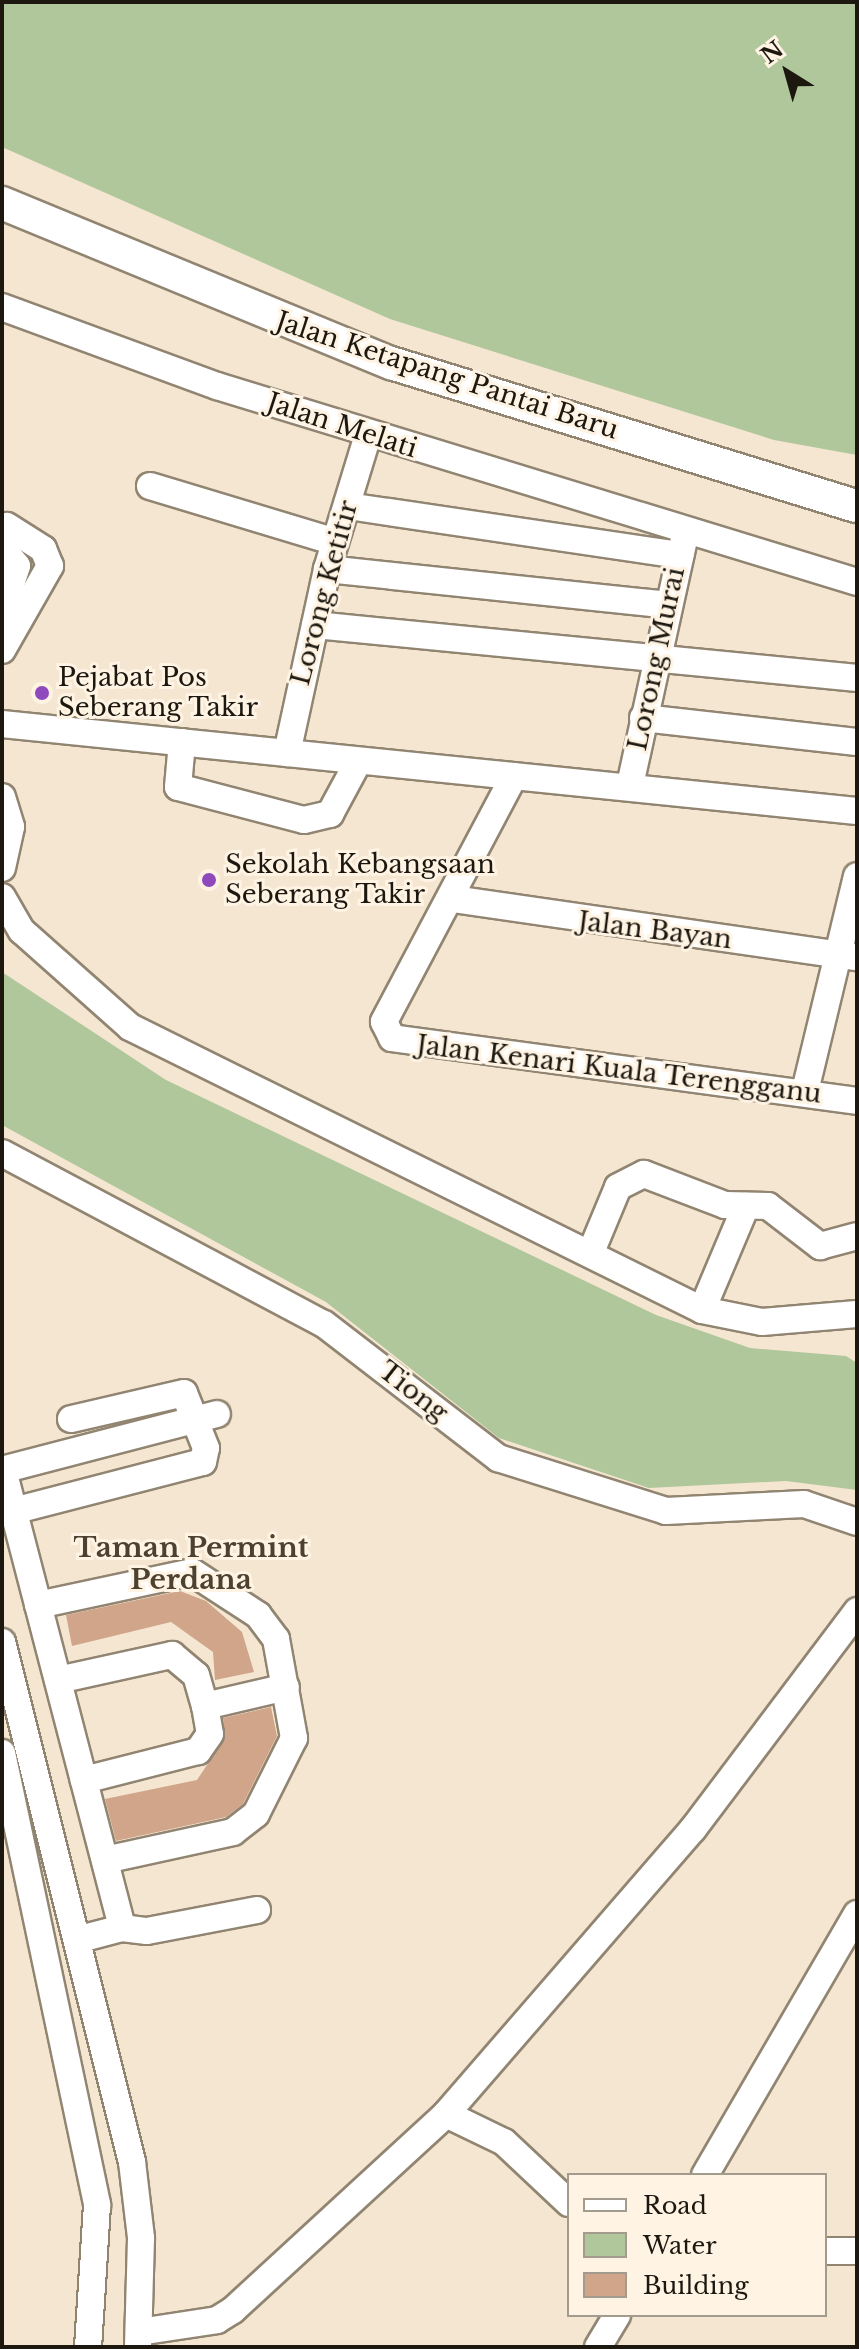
<!DOCTYPE html>
<style>
body{margin:0}
#map{position:relative;width:859px;height:2349px;overflow:hidden;background:#f4e6d1;font-family:"Libre Baskerville",serif}
div>[style]{position:absolute}
[style*='--x']{left:calc(var(--x)*1px);top:calc(var(--y)*1px);width:calc(var(--w)*1px);rotate:calc(var(--a)*1deg)}
.water>*{inset:0;background:#b0c69b}
.building>*{inset:0;background:#d0a58a}
.roads{filter:drop-shadow(2px 0 #918572) drop-shadow(-2px 0 #918572) drop-shadow(0 2px #918572) drop-shadow(0 -2px #918572)}
.minor>*{height:26px;margin:-13px;padding:0 13px;transform-origin:13px;border-radius:13px;background:#fff}
.major>*{height:32px;margin:-16px;padding:0 16px;transform-origin:16px;border-radius:16px;background:#fff}
.dots>*{width:22px;height:22px;translate:-50% -50%;box-sizing:border-box;border:4px solid #fff3e3;border-radius:50%}
span{translate:-50% -50%;white-space:nowrap;text-align:center;line-height:1.15;-webkit-text-stroke:6px #fff3e3;paint-order:stroke}
.street-label{font-size:26px;color:#1c1810}
.poi-label{font-size:26px;color:#1c1810}
.left{translate:0 -50%;text-align:left}
.neighbourhood-label{font-size:28px;color:#4d4130;font-weight:700}
.frame{position:absolute;inset:0;border:4px solid #1c1810;pointer-events:none}
.legend{position:absolute;left:567px;top:2173px;width:260px;height:144px;box-sizing:border-box;background:#fff3e3;border:2px solid #a49b8f;margin:0;padding:10px 14px;list-style:none;font-size:24px;color:#1c1810}
.legend li{display:flex;align-items:center;gap:16px;height:40px}
.legend b{width:40px;border:2px solid #a49b8f}
.north{position:absolute;left:747px;top:32px;width:80px;height:80px;-webkit-text-stroke:6px #fff3e3;paint-order:stroke;rotate:323deg;font-size:22px;font-weight:700;line-height:32px;text-align:center;color:#1c1810}
.north::after{content:'';display:block;margin:auto;width:28px;height:36px;background:#1c1810;clip-path:polygon(50% 0,100% 100%,50% 72%,0 100%)}
</style>
<div id="map">
<div class="water">
<i style="clip-path:polygon(2px 2px,857px 2px,857px 455px,774px 440px,390px 319px,2px 147px)"></i>
<i style="clip-path:polygon(2px 972px,166px 1080px,656px 1315px,750px 1348px,846px 1356px,857px 1363px,857px 1490px,786px 1481px,649px 1488px,499px 1438px,326px 1302px,2px 1125px)"></i>
</div>
<div class="building">
<i style="clip-path:polygon(180px 1591px,206px 1601px,242px 1632px,254px 1672px,215px 1680px,213px 1652px,171px 1622px,72px 1646px,66px 1615px)"></i>
<i style="clip-path:polygon(271px 1707px,277px 1736px,243px 1804px,226px 1817px,116px 1841px,105px 1799px,197px 1780px,225px 1738px,223px 1718px)"></i>
</div>
<div class="roads">
<div class="minor">
<i style="--x:2;--y:307;--w:229;--a:20.2"></i>
<i style="--x:217;--y:386;--w:669;--a:17.03"></i>
<i style="--x:150;--y:486;--w:193;--a:16.8"></i>
<i style="--x:348;--y:506;--w:336;--a:8.4"></i>
<i style="--x:2;--y:548;--w:23;--a:50"></i>
<i style="--x:17;--y:566;--w:47;--a:108.4"></i>
<i style="--x:327;--y:569;--w:342;--a:6"></i>
<i style="--x:315;--y:625;--w:545;--a:5.58"></i>
<i style="--x:2;--y:650;--w:97;--a:-60.3"></i>
<i style="--x:50;--y:566;--w:18;--a:-112"></i>
<i style="--x:43;--y:549;--w:43;--a:-147.4"></i>
<i style="--x:643;--y:718;--w:215;--a:6.4"></i>
<i style="--x:2;--y:724;--w:859;--a:5.81"></i>
<i style="--x:182;--y:742;--w:45;--a:95.1"></i>
<i style="--x:178;--y:787;--w:130;--a:14.7"></i>
<i style="--x:304;--y:820;--w:27;--a:-13"></i>
<i style="--x:330;--y:814;--w:59;--a:-61.7"></i>
<i style="--x:287;--y:753;--w:188;--a:-77.7"></i>
<i style="--x:327;--y:569;--w:140;--a:-73"></i>
<i style="--x:514;--y:776;--w:278;--a:117.9"></i>
<i style="--x:384;--y:1022;--w:18;--a:63"></i>
<i style="--x:392;--y:1038;--w:469;--a:7.7"></i>
<i style="--x:630;--y:785;--w:251;--a:-77.6"></i>
<i style="--x:2;--y:797;--w:31;--a:73"></i>
<i style="--x:11;--y:827;--w:42;--a:102.4"></i>
<i style="--x:2;--y:897;--w:39;--a:60"></i>
<i style="--x:22;--y:931;--w:144;--a:41.6"></i>
<i style="--x:130;--y:1027;--w:638;--a:26.32"></i>
<i style="--x:702;--y:1310;--w:61;--a:11.3"></i>
<i style="--x:762;--y:1322;--w:95;--a:-4.8"></i>
<i style="--x:453;--y:899;--w:408;--a:8.2"></i>
<i style="--x:805;--y:1091;--w:221;--a:-76.4"></i>
<i style="--x:2;--y:1153;--w:365;--a:28"></i>
<i style="--x:324;--y:1324;--w:220;--a:37.6"></i>
<i style="--x:498;--y:1458;--w:176;--a:17.5"></i>
<i style="--x:666;--y:1511;--w:138;--a:-2.9"></i>
<i style="--x:804;--y:1504;--w:56;--a:18.8"></i>
<i style="--x:591;--y:1252;--w:70;--a:-67.4"></i>
<i style="--x:618;--y:1187;--w:29;--a:-27"></i>
<i style="--x:644;--y:1174;--w:87;--a:20.9"></i>
<i style="--x:725;--y:1205;--w:43;--a:1.3"></i>
<i style="--x:768;--y:1206;--w:66;--a:37.6"></i>
<i style="--x:820;--y:1246;--w:38;--a:-15"></i>
<i style="--x:702;--y:1310;--w:113;--a:-67.1"></i>
<i style="--x:2;--y:1470;--w:222;--a:-14.6"></i>
<i style="--x:3;--y:1470;--w:473;--a:75.4"></i>
<i style="--x:122;--y:1928;--w:43;--a:165.3"></i>
<i style="--x:13;--y:1511;--w:196;--a:-14.5"></i>
<i style="--x:203;--y:1462;--w:14;--a:-78"></i>
<i style="--x:206;--y:1448;--w:59;--a:-111.8"></i>
<i style="--x:184;--y:1393;--w:116;--a:167"></i>
<i style="--x:38;--y:1605;--w:157;--a:-12.1"></i>
<i style="--x:192;--y:1572;--w:79;--a:33.1"></i>
<i style="--x:258;--y:1615;--w:30;--a:53"></i>
<i style="--x:276;--y:1639;--w:101;--a:79.7"></i>
<i style="--x:294;--y:1738;--w:85;--a:116.6"></i>
<i style="--x:256;--y:1814;--w:29;--a:142"></i>
<i style="--x:233;--y:1832;--w:131;--a:167.7"></i>
<i style="--x:2;--y:1642;--w:536;--a:75.96"></i>
<i style="--x:132;--y:2162;--w:77;--a:83.2"></i>
<i style="--x:141;--y:2238;--w:109;--a:91.6"></i>
<i style="--x:58;--y:1680;--w:117;--a:-12.4"></i>
<i style="--x:172;--y:1655;--w:31;--a:40"></i>
<i style="--x:196;--y:1675;--w:32;--a:74"></i>
<i style="--x:205;--y:1706;--w:28;--a:80"></i>
<i style="--x:210;--y:1734;--w:21;--a:125"></i>
<i style="--x:198;--y:1751;--w:118;--a:165.7"></i>
<i style="--x:205;--y:1706;--w:83;--a:-13.2"></i>
<i style="--x:2;--y:1753;--w:462;--a:78.1"></i>
<i style="--x:97;--y:2205;--w:142;--a:93.6"></i>
<i style="--x:122;--y:1928;--w:25;--a:7"></i>
<i style="--x:147;--y:1931;--w:112;--a:-10.8"></i>
<i style="--x:446;--y:2114;--w:64;--a:25.8"></i>
<i style="--x:504;--y:2142;--w:89;--a:43.2"></i>
<i style="--x:705;--y:2175;--w:302;--a:-59.8"></i>
<i style="--x:825;--y:2251;--w:32;--a:0"></i>
<i style="--x:139;--y:2332;--w:79;--a:-8.7"></i>
<i style="--x:217;--y:2320;--w:19;--a:-32"></i>
<i style="--x:233;--y:2310;--w:289;--a:-42.6"></i>
<i style="--x:446;--y:2114;--w:377;--a:-49.1"></i>
<i style="--x:693;--y:1829;--w:273;--a:-53"></i>
<i style="--x:598;--y:2347;--w:37;--a:-59"></i>
</div>
<div class="major">
<i style="--x:2;--y:203;--w:421;--a:22.4"></i>
<i style="--x:391;--y:363;--w:487;--a:17.1"></i>
</div>
</div>
<div class="dots">
<i style="left:42px;top:693px;background:#8f49bd"></i>
<i style="left:209px;top:880px;background:#8f49bd"></i>
</div>
<div class="street-label">
<span style="left:447px;top:376px;rotate:18deg">Jalan Ketapang Pantai Baru</span>
<span style="left:342px;top:426px;rotate:18deg">Jalan Melati</span>
<span style="left:325px;top:593px;rotate:-75deg">Lorong Ketitir</span>
<span style="left:657px;top:659px;rotate:-78deg">Lorong Murai</span>
<span style="left:655px;top:931px;rotate:7deg">Jalan Bayan</span>
<span style="left:619px;top:1070px;rotate:7deg">Jalan Kenari Kuala Terengganu</span>
<span style="left:413px;top:1392px;rotate:38deg">Tiong</span>
</div>
<div class="poi-label">
<span class="left" style="left:58px;top:693px">Pejabat Pos<br>Seberang Takir</span>
<span class="left" style="left:225px;top:880px">Sekolah Kebangsaan<br>Seberang Takir</span>
</div>
<div class="neighbourhood-label">
<span style="left:191px;top:1564px">Taman Permint<br>Perdana</span>
</div>
<div class="frame"></div>
<ul class="legend">
<li><b style="height:10px;background:#fff"></b>Road</li>
<li><b style="height:22px;background:#b0c69b"></b>Water</li>
<li><b style="height:22px;background:#d0a58a"></b>Building</li>
</ul>
<div class="north">N</div>
</div>
